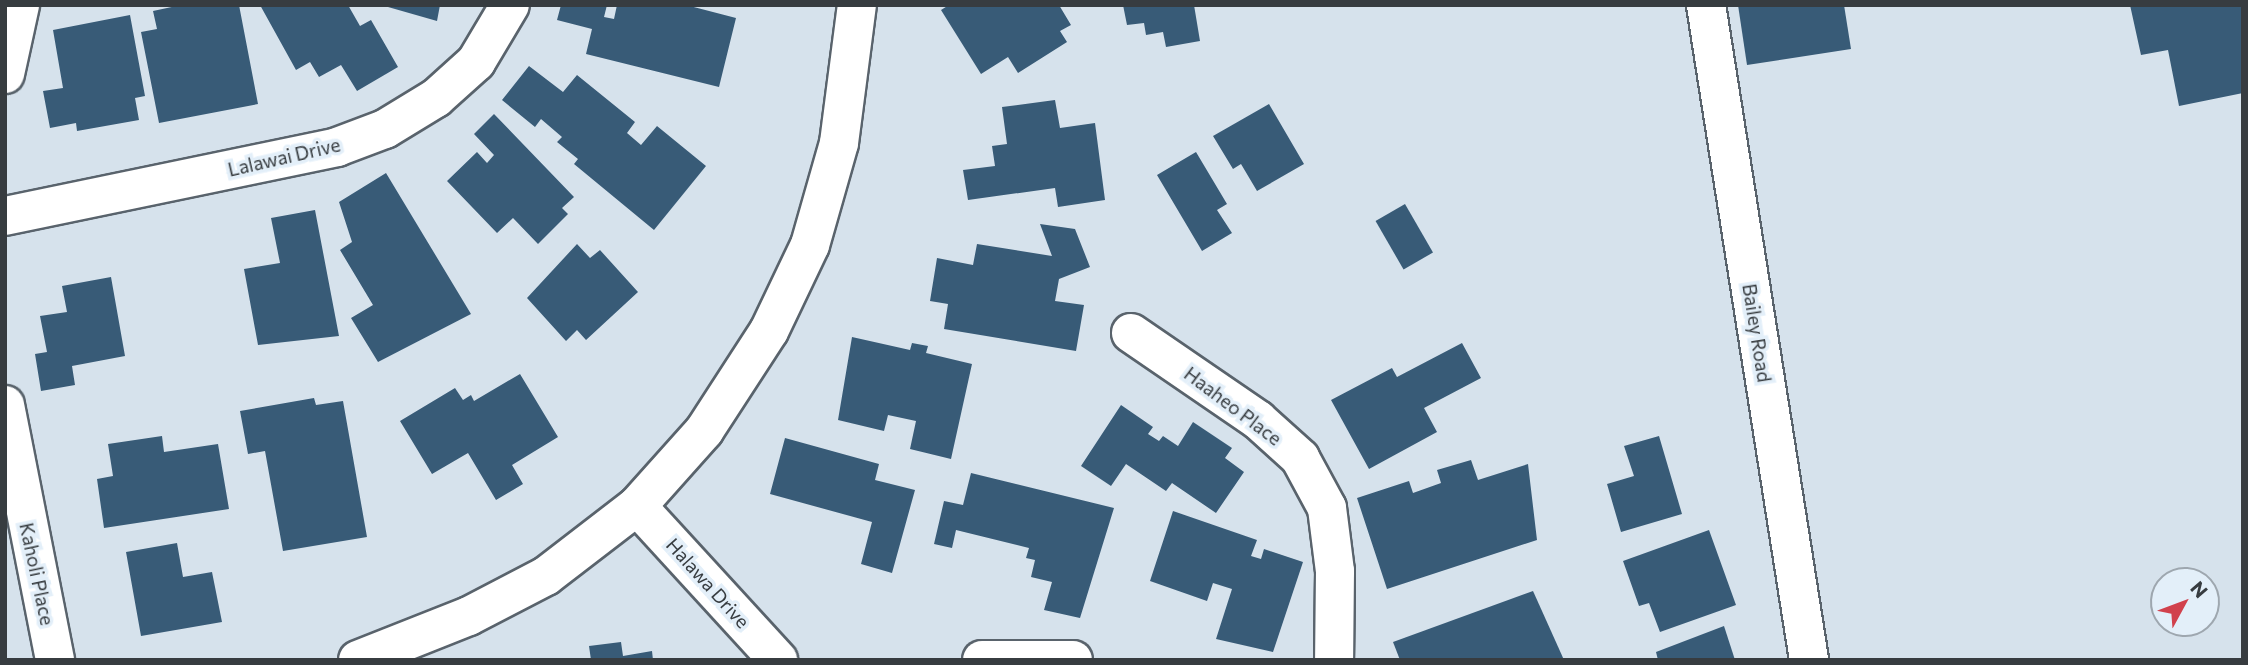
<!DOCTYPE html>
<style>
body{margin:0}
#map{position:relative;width:2248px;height:665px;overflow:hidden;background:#d6e2ec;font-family:Commissioner,sans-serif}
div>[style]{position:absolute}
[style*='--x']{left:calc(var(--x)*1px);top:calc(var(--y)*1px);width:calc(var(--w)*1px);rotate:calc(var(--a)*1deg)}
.building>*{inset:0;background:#385b77;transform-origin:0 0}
.roads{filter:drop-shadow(2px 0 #59636c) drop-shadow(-2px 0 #59636c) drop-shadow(0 2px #59636c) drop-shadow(0 -2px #59636c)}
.minor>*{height:38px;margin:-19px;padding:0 19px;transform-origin:19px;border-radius:19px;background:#fff}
.tertiary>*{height:38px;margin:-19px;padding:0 19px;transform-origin:19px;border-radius:19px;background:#fff}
span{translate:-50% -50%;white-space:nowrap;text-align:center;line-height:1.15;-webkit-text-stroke:7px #e3eff9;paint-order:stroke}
.street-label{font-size:19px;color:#373c40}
.frame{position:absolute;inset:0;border:7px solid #373c40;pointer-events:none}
.north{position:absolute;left:2150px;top:567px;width:70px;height:70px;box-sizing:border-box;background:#e3eff9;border:2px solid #9ea7af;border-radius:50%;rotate:49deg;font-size:19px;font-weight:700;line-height:28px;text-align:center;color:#373c40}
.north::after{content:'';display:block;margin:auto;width:24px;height:32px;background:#d1414c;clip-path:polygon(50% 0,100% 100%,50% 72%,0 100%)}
</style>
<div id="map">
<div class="building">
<i style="clip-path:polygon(181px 5px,239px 5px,258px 104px,159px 123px,141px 32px,157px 29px,153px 11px)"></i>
<i style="clip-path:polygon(260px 5px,348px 5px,360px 26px,371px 20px,398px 67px,357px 91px,341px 65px,319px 77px,310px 62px,296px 70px)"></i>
<i style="clip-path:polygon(381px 5px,440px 5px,437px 21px)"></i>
<i style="clip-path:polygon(561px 5px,607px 5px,604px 17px,614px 19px,617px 5px,686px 5px,736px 18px,719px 87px,586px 54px,592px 29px,557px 20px)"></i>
<i style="clip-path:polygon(949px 5px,1059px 5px,1071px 25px,1060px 31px,1067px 42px,1018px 73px,1008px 57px,981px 74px,941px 10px)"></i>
<i style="clip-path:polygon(1123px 5px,1194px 5px,1200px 41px,1166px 47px,1163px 32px,1146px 35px,1144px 23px,1127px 25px)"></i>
<i style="clip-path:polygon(1738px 5px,1844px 5px,1851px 49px,1747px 65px)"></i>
<i style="clip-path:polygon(2130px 5px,2243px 5px,2243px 93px,2179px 106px,2168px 50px,2141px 55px)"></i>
<i style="clip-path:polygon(130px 15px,145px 96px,135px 98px,139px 120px,77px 131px,76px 123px,50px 128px,43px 91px,63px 88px,53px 30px)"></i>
<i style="clip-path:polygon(529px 66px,563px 92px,577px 75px,635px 122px,627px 133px,641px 145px,657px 126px,706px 166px,654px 230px,574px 164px,578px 159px,557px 142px,562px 137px,541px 119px,535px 127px,502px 100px)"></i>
<i style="clip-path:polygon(1055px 100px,1060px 128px,1095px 123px,1105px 200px,1058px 207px,1055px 188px,968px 200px,963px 170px,995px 166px,992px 146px,1007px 144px,1002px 107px)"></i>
<i style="clip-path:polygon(1269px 104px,1304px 164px,1257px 191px,1241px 164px,1233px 169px,1213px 136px)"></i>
<i style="clip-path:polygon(494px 114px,574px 197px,562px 208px,568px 214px,538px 244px,513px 218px,497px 233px,447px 181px,477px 152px,487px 163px,494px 155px,474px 134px)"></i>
<i style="clip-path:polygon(1196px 152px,1227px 204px,1217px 210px,1232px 233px,1202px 251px,1157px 175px)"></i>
<i style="clip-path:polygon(386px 173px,471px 314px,378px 362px,351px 318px,373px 305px,340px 250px,352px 242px,339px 202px)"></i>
<i style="left:1405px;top:204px;width:56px;height:34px;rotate:60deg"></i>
<i style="clip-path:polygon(315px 210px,339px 336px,258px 345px,244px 269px,280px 263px,271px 218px)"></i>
<i style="clip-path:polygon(1040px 224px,1075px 229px,1090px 267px,1059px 279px,1055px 301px,1084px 305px,1076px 351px,944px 329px,948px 304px,930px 301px,937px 258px,973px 265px,977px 244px,1052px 256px)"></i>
<i style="clip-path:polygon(577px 244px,590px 258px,600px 250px,638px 292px,586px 340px,577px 330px,566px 341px,527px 298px)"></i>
<i style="clip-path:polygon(111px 277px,125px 356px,72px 366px,75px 385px,41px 391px,35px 354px,47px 352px,40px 316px,67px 312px,62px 286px)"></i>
<i style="clip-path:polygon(852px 337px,910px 350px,912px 343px,928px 346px,926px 353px,972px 364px,951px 459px,910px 449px,916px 421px,888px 415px,884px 431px,838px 420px)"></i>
<i style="clip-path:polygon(1462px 343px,1481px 378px,1424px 408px,1437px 432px,1369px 469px,1331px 400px,1392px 368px,1397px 377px)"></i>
<i style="clip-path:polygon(520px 374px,558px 437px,512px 465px,523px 484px,496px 500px,468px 453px,432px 474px,400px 421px,455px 388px,463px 400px,471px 395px,474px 401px)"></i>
<i style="clip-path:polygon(314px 398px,316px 405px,343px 401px,367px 537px,283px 551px,265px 451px,248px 454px,240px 411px)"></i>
<i style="clip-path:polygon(1121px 405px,1153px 427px,1148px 434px,1159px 441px,1163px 436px,1178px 446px,1193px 422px,1232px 448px,1225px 458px,1244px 472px,1216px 513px,1172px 483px,1166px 491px,1126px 464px,1111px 486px,1081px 466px)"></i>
<i style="clip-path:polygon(162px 436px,164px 452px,218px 444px,229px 509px,104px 528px,97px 479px,113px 476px,108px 444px)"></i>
<i style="clip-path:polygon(1659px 436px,1682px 514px,1621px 532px,1607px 484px,1634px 476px,1624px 446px)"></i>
<i style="clip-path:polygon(785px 438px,879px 464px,875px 480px,915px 490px,892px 573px,861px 564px,872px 522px,770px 494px)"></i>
<i style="clip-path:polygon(1471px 460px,1478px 480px,1528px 464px,1537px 540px,1387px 589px,1357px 498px,1409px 481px,1413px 493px,1441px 483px,1437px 470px)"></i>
<i style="clip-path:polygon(971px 473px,1114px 508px,1080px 618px,1044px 610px,1052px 582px,1031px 577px,1035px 560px,1026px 558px,1029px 548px,956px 530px,952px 548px,934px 544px,944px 501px,963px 505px)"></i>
<i style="clip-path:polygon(1173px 511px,1257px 540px,1251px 556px,1261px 559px,1264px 549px,1303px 562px,1273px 652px,1216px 639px,1232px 589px,1213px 583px,1207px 601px,1150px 581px)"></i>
<i style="clip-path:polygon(1709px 530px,1736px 605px,1660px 632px,1649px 603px,1639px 606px,1623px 561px)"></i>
<i style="clip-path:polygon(177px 543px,183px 577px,212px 572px,222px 622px,141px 636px,126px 552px)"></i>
<i style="clip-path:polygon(1533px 591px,1564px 660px,1400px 660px,1393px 642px)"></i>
<i style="clip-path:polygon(1724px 626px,1735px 660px,1658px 660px,1656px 652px)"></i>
<i style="clip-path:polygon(621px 642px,623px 656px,652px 651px,653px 660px,591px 660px,589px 646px)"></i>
</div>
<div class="roads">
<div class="minor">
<i style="--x:1706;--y:5;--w:663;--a:81.06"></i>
<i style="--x:5;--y:74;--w:71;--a:-77.7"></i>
<i style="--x:5;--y:216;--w:339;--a:-11.7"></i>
<i style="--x:337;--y:147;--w:51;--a:-20.6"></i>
<i style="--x:385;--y:129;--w:60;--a:-31.3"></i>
<i style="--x:436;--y:98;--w:54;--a:-42"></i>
<i style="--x:476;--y:62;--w:66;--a:-59.2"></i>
<i style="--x:1131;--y:333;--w:154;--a:34.4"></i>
<i style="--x:1258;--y:420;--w:57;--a:42.1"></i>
<i style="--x:1300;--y:458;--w:57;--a:61.6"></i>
<i style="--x:1327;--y:508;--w:64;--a:82.8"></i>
<i style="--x:1335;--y:571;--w:89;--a:90.6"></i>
<i style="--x:5;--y:405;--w:260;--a:78.9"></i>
<i style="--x:637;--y:506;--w:209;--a:47.5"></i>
<i style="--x:982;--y:660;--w:91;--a:0"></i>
</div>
<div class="tertiary">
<i style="--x:358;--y:660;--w:119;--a:-21.6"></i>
<i style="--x:469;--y:616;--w:87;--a:-27.5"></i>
<i style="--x:546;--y:576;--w:115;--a:-37.6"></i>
<i style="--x:637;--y:506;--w:101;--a:-48.2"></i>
<i style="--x:704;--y:431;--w:119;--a:-57"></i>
<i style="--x:769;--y:331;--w:95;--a:-64.5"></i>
<i style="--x:810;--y:245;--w:106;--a:-74.1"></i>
<i style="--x:839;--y:143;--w:139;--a:-82.6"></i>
</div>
</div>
<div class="street-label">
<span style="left:284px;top:157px;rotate:-13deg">Lalawai Drive</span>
<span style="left:1757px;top:333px;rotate:81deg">Bailey Road</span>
<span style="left:1233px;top:406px;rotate:37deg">Haaheo Place</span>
<span style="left:37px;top:574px;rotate:78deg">Kaholi Place</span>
<span style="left:708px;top:583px;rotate:48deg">Halawa Drive</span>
</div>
<div class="frame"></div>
<div class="north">N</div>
</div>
